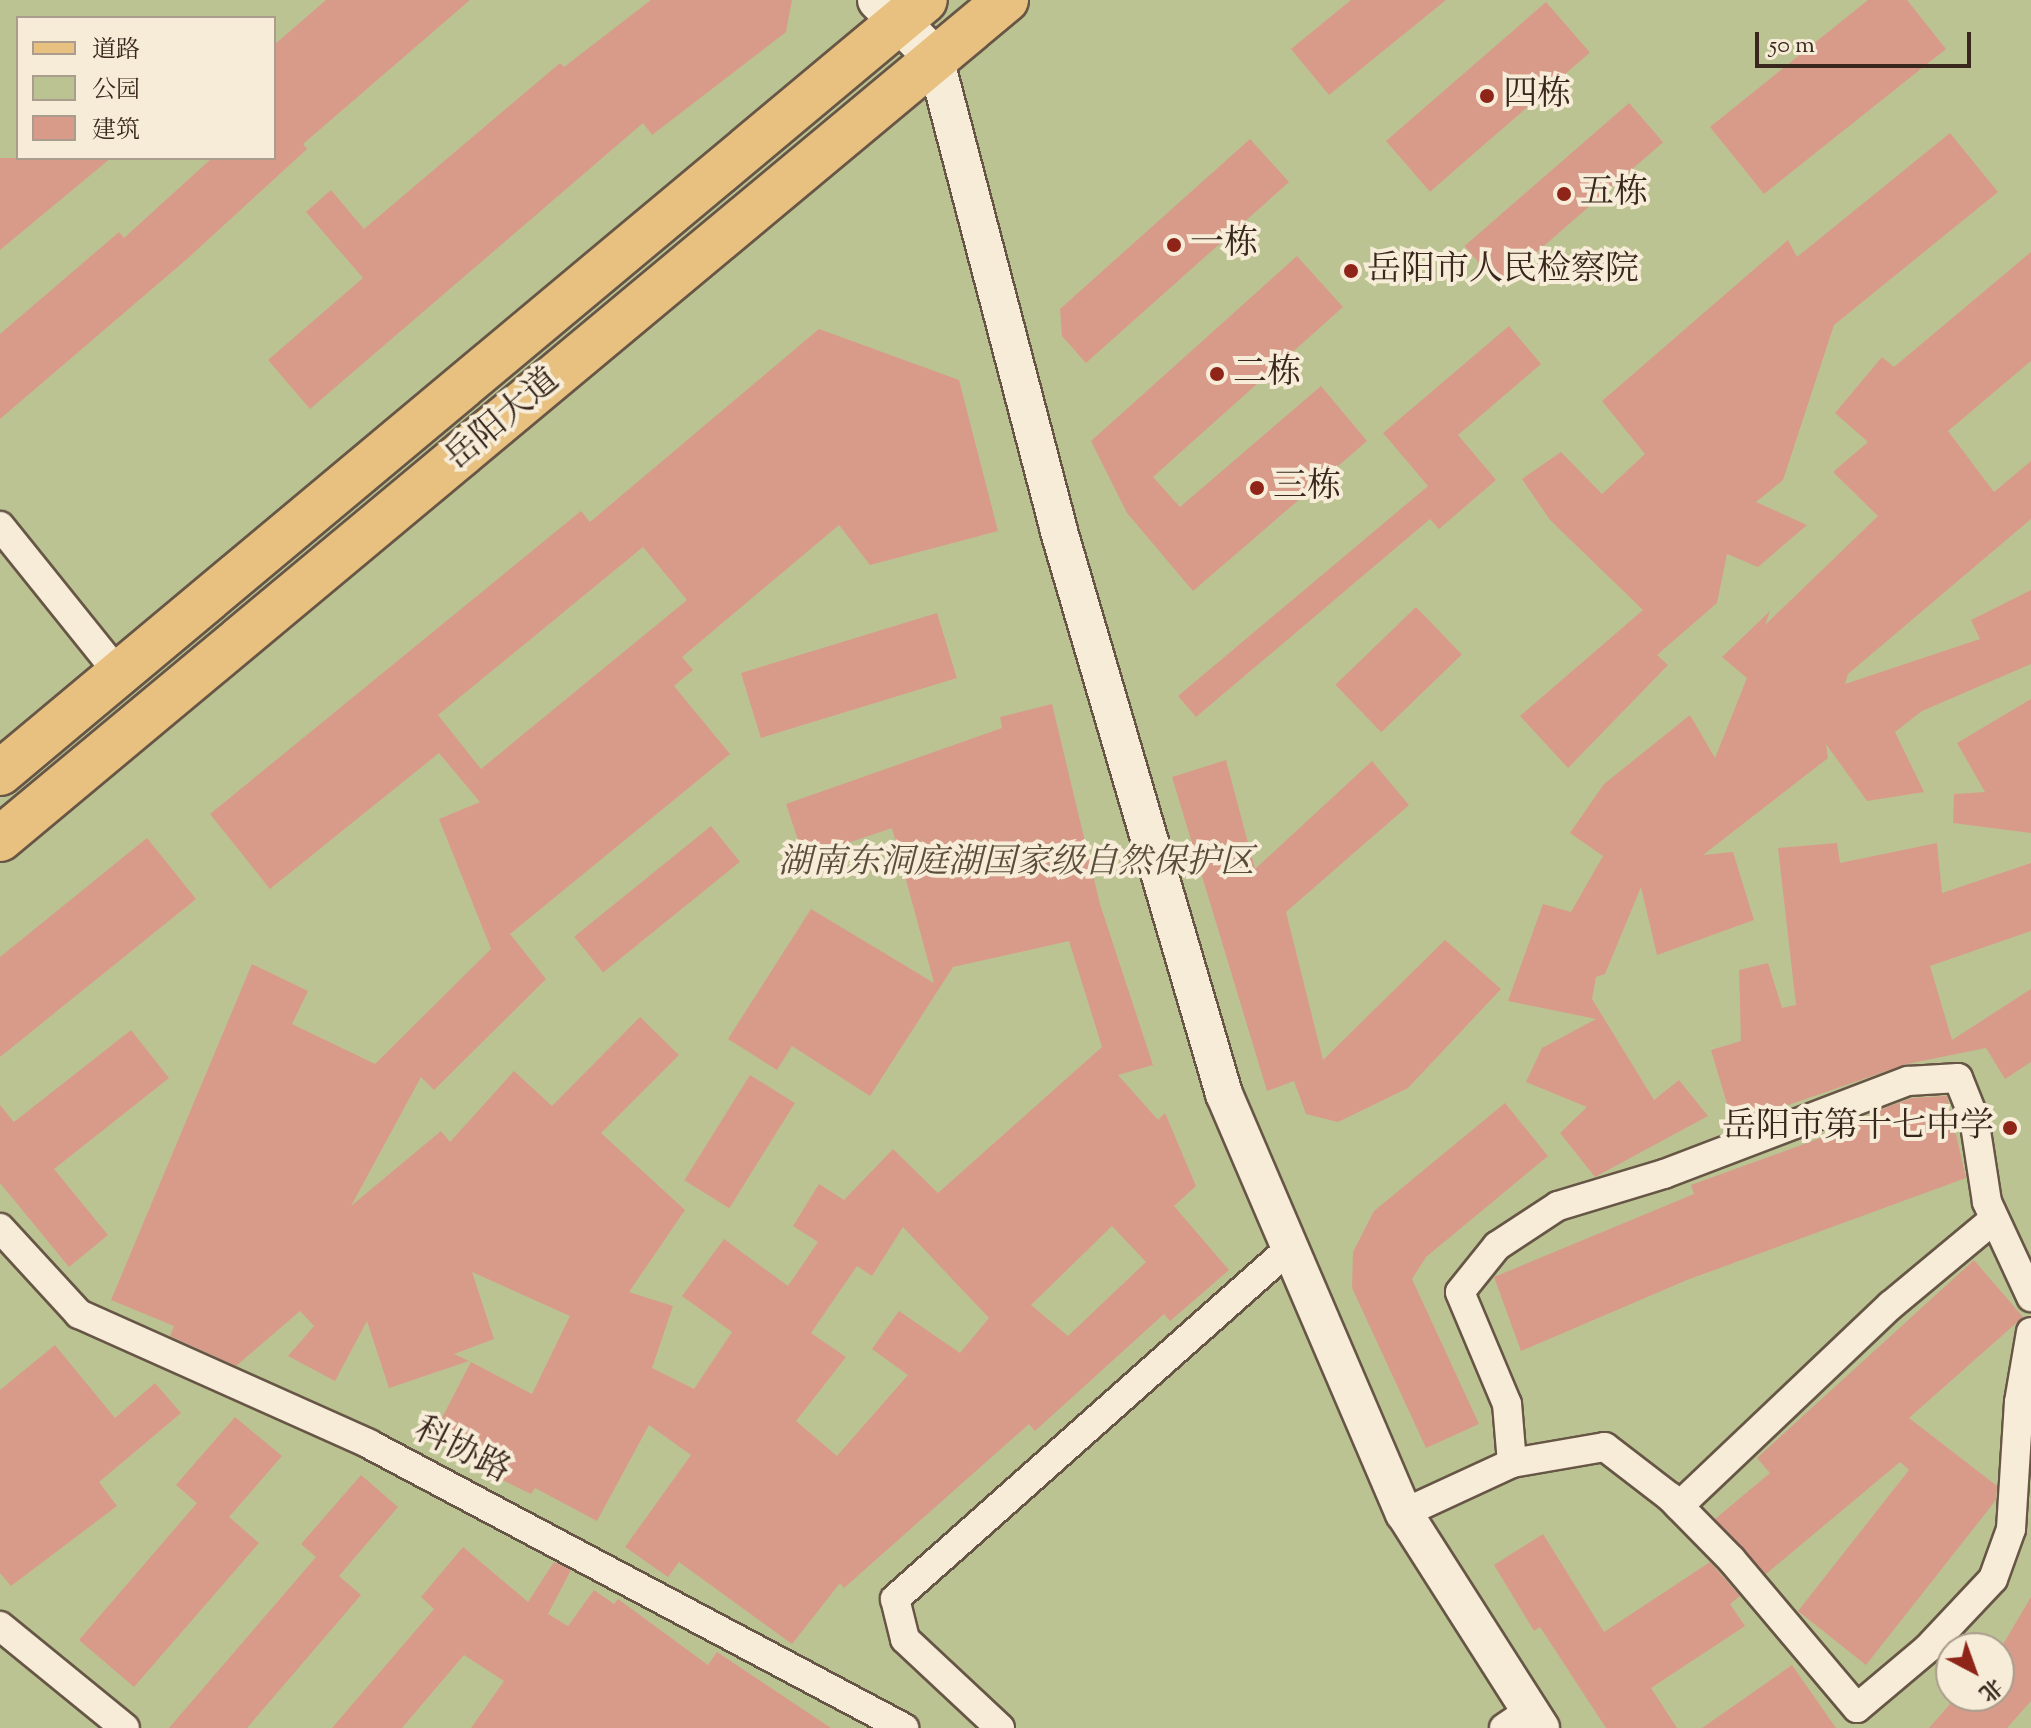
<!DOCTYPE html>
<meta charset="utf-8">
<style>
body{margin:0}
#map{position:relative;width:2031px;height:1728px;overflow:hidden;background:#f1e2c2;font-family:"Sorts Mill Goudy","Noto Serif SC",serif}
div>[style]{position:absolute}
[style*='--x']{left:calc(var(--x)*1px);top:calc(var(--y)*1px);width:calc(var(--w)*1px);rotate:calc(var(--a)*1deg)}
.green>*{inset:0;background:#bcc392}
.building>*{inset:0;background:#d89b8a;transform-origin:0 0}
.roads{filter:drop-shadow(2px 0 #675646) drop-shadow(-2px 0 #675646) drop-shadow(0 2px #675646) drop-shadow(0 -2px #675646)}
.minor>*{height:28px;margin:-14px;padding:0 14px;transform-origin:14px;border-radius:14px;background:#f6ecd7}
.tertiary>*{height:36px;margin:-18px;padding:0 18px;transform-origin:18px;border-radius:18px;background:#f6ecd7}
.secondary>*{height:40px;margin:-20px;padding:0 20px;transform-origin:20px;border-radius:20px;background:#f6ecd7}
.primary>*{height:44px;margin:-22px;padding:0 22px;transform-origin:22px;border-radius:22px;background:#e8c181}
.dots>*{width:22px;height:22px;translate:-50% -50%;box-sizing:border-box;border:4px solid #f6ecd7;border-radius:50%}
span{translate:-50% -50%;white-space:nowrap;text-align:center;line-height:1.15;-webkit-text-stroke:8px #f6ecd7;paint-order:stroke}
.poi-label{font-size:34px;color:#39271d}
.left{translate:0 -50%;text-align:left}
.right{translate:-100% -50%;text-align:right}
.street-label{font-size:34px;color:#39271d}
.park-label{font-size:34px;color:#5a4e3a;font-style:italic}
.legend{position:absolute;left:16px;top:16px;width:260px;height:144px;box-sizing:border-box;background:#f6ecd7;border:2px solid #aa9d8d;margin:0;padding:10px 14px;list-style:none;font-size:24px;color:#39271d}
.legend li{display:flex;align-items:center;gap:16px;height:40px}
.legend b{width:40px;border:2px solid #aa9d8d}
.north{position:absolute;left:1935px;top:1632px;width:80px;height:80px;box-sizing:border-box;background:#f6ecd7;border:2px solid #aa9d8d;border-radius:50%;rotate:139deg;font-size:22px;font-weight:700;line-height:32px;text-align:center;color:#39271d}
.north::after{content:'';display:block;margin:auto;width:28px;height:36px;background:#8f2418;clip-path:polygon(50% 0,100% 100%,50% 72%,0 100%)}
.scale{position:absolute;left:1755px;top:32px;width:216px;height:36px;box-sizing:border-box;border:4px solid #39271d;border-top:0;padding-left:10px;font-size:24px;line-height:28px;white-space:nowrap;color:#39271d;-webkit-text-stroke:6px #f6ecd7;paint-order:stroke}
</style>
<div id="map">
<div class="green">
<i style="clip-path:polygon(evenodd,0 0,2031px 0,2031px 1728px,0 1728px,0 0,18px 18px,274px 18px,274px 158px,18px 158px,18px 18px,0 0,1951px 1648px,1999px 1648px,1999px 1696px,1951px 1696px,1951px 1648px)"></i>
</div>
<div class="building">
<i style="clip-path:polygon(326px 0,470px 0,303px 144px,307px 149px,187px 259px,0 419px,0 334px,119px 232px,124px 238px,212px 158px,274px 158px,274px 45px)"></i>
<i style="clip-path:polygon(651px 0,792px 0,786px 32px,652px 135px,643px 123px,310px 409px,268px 360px,363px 278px,306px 212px,331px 190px,364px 229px,560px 63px,564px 67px)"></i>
<i style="clip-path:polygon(1351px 0,1446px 0,1329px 95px,1291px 49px)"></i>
<i style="clip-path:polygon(1868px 0,1907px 0,1946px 49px,1764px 194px,1710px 127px)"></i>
<i style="left:1546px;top:2px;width:67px;height:212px;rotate:49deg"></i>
<i style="left:1629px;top:103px;width:52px;height:218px;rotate:49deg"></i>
<i style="clip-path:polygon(1950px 133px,1998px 192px,1834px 325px,1783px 480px,1756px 502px,1807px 525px,1758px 567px,1727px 554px,1717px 603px,1657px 655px,1668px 665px,1568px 768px,1520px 716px,1643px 610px,1550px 520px,1522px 479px,1561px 452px,1602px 494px,1645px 454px,1602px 401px,1788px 240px,1797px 257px)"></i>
<i style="clip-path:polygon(1250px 139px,1289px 182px,1086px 363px,1062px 336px,1060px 309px)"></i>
<i style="clip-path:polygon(0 158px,111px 158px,0 250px)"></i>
<i style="clip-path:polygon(2031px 252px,2031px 361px,1948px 431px,1994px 492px,2031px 461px,2031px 519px,1848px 674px,1845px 684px,1980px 639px,1971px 620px,2031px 590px,2031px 664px,1922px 711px,1895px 732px,1924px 792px,1867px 801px,1826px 744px,1828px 758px,1703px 855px,1733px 852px,1754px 920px,1657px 955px,1641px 887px,1605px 974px,1596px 977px,1592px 999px,1654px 1100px,1679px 1080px,1708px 1116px,1595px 1177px,1560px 1133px,1587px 1107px,1526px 1082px,1542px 1048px,1596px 1019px,1508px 1001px,1543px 904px,1571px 912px,1603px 856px,1570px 833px,1604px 784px,1690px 715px,1715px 758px,1747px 678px,1722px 657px,1770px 611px,1765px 625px,1878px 516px,1833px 472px,1868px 442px,1835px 413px,1882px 357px,1894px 367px)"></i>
<i style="clip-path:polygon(1297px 256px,1343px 307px,1153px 477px,1180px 507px,1321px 386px,1367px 441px,1193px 591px,1127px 513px,1091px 441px)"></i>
<i style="clip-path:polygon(1509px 326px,1541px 364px,1458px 435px,1496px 480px,1439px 529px,1430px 519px,1196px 717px,1178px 696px,1428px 486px,1383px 433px)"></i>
<i style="clip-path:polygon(evenodd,819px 329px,959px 380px,998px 531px,870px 565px,839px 525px,682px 657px,693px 670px,674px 686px,730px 754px,510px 934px,546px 979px,434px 1090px,421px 1077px,351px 1206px,441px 1131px,450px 1142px,514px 1071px,552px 1106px,640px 1017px,679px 1055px,601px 1133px,685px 1210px,629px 1292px,673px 1306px,652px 1368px,694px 1389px,732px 1332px,682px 1296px,724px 1239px,788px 1286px,818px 1242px,793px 1226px,819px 1184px,844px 1200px,893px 1149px,938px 1193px,1102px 1047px,1069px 941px,953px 967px,870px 1096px,792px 1046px,777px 1070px,728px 1039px,811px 909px,934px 983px,892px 828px,804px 858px,786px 804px,1002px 728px,1000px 717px,1052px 704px,1100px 904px,1153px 1065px,1118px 1075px,1158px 1120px,1165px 1113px,1196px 1186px,1174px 1206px,1229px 1270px,1170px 1321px,1164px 1314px,1035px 1431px,1029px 1424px,844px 1588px,840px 1583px,792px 1644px,679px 1562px,668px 1577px,625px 1547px,691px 1455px,649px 1425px,597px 1521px,535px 1488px,531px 1494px,492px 1475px,495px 1470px,432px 1437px,471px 1362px,532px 1394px,570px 1316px,472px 1272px,494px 1339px,454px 1354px,469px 1361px,389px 1388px,367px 1321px,335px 1381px,288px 1356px,314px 1326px,300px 1311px,236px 1366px,170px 1336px,174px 1326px,111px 1300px,252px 964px,308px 991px,292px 1024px,375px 1064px,491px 949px,439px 819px,480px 802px,439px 753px,270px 889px,210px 814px,581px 511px,590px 522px,819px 329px,643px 547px,687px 600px,481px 769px,438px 715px,643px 547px,819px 329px,1112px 1226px,1146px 1262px,1068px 1336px,1031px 1305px,1112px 1226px,819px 329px,903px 1227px,989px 1318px,960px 1353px,899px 1311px,872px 1349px,908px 1375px,837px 1456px,796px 1421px,846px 1357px,811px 1333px,857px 1266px,872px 1276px,903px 1227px)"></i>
<i style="left:1416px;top:607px;width:66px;height:112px;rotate:46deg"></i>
<i style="left:937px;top:613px;width:68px;height:205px;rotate:73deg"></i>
<i style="clip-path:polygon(2031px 699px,2031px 833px,1953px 823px,1954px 794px,1985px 792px,1957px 743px)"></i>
<i style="clip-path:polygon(1226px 760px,1255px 869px,1372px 761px,1409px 805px,1286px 912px,1323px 1060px,1445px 940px,1501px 989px,1408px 1088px,1338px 1122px,1306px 1114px,1294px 1081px,1267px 1091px,1172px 777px)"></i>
<i style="left:711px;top:826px;width:46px;height:176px;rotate:51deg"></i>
<i style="clip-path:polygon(147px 838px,196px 899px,0 1057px,0 957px)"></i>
<i style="clip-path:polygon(1837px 843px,1840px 863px,1937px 843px,1942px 893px,2031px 863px,2031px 931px,1930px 966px,1952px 1040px,2031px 989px,2031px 1062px,2005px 1079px,1986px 1048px,1907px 1064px,1733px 1124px,1711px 1050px,1741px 1041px,1739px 970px,1768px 963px,1782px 1008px,1796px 1005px,1778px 848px)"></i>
<i style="clip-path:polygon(131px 1030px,169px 1078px,54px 1169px,108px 1235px,69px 1267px,0 1183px,0 1105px,14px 1122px)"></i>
<i style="left:750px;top:1075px;width:53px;height:124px;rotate:32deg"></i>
<i style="clip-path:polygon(1947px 1096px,1966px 1178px,1687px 1280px,1521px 1351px,1494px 1277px,1694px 1194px,1691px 1185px,1881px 1116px,1879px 1110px,1912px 1098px)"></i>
<i style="clip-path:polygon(1505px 1103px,1548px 1156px,1426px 1257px,1412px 1279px,1479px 1424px,1426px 1448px,1352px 1288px,1353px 1252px,1374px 1211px)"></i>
<i style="clip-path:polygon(1974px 1260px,2023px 1317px,1909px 1418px,1997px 1486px,1996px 1500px,1866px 1665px,1798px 1611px,1909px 1470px,1900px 1462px,1766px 1574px,1715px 1519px,1770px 1473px,1757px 1458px)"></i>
<i style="clip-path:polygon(55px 1345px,115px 1418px,155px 1383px,181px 1413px,99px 1482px,117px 1506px,11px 1586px,0 1573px,0 1390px)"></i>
<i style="clip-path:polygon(235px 1417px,282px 1456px,229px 1517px,259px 1543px,134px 1687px,79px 1640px,197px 1503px,176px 1485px)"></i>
<i style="clip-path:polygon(361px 1475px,398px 1507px,339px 1576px,361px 1595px,247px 1728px,169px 1728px,316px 1557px,301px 1544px)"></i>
<i style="clip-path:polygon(1543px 1534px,1604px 1632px,1710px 1562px,1740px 1596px,1730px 1604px,1745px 1626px,1651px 1688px,1677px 1728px,1606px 1728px,1540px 1627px,1534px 1631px,1494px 1565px)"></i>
<i style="clip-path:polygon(463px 1547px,528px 1602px,554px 1562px,571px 1570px,548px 1614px,568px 1626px,594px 1590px,614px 1604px,618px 1599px,708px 1665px,717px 1652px,831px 1728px,471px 1728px,504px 1681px,464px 1655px,402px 1728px,332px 1728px,434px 1609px,421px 1597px)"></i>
<i style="clip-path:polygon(2031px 1597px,2031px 1701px,2007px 1728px,1929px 1728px,1957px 1696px,1999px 1696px,1999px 1651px)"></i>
<i style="clip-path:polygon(1792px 1665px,1836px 1728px,1702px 1728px)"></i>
</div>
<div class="roads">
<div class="minor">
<i style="--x:0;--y:526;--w:191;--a:51.2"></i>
<i style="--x:0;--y:1228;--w:117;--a:47.4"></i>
<i style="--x:79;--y:1314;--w:318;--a:24.1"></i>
<i style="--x:369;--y:1444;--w:606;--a:27.96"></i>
<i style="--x:1512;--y:1463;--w:59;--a:-94.8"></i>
<i style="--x:1507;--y:1404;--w:121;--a:-112.8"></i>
<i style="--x:1460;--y:1292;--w:59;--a:-51.2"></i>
<i style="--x:1497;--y:1246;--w:73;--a:-33.3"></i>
<i style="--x:1558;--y:1206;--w:111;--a:-16.8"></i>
<i style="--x:1664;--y:1174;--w:261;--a:-20.9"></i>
<i style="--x:1908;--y:1081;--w:50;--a:-3.4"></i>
<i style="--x:1958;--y:1078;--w:43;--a:68.2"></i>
<i style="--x:1974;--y:1118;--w:85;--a:81.2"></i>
<i style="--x:1987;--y:1202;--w:105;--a:65.1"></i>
<i style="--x:1679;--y:1506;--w:292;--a:-43.5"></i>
<i style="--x:1891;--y:1305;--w:133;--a:-39.8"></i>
<i style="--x:1404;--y:1513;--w:119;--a:-24.8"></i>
<i style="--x:1512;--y:1463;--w:94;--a:-9.8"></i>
<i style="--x:1605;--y:1447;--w:82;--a:37.6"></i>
<i style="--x:1670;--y:1497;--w:87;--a:45.5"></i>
<i style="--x:1731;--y:1559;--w:195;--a:49.8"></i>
<i style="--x:1857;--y:1708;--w:92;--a:-40.1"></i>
<i style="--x:1927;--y:1649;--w:96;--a:-46.7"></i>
<i style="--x:1993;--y:1579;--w:53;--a:-70.2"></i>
<i style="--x:2011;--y:1529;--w:127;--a:-86.4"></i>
<i style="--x:2019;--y:1402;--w:71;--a:-80.3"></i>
<i style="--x:0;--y:1626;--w:161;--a:39.2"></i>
<i style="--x:1000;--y:1728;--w:130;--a:-136.9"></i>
<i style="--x:905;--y:1639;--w:41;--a:-104"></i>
<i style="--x:895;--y:1599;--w:528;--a:-41.62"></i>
<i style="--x:1504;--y:1728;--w:29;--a:-34"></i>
</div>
<div class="tertiary">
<i style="--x:935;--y:58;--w:486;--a:75.3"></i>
<i style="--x:1058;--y:528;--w:590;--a:73.65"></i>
<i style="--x:1224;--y:1094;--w:456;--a:66.8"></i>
<i style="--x:1404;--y:1513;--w:255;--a:57.5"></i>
</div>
<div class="secondary">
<i style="--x:878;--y:0;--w:81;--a:45.5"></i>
</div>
<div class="primary">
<i style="--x:0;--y:773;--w:1205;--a:-39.88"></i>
<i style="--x:0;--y:839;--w:1310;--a:-39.83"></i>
</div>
</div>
<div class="dots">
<i style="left:1487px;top:96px;background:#8f2418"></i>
<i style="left:1564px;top:194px;background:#8f2418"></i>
<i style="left:1174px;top:245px;background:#8f2418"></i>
<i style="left:1351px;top:271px;background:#8f2418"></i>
<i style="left:1217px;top:374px;background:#8f2418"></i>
<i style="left:1257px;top:488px;background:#8f2418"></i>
<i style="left:2010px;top:1128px;background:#8f2418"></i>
</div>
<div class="poi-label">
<span class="left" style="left:1503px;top:96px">四栋</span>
<span class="left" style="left:1580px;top:194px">五栋</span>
<span class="left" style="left:1190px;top:245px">一栋</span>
<span class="left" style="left:1367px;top:271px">岳阳市人民检察院</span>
<span class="left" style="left:1233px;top:374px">二栋</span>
<span class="left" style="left:1273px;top:488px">三栋</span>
<span class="right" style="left:1994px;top:1128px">岳阳市第十七中学</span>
</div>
<div class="street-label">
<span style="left:503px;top:420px;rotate:-40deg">岳阳大道</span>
<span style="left:462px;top:1451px;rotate:27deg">科协路</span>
</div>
<div class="park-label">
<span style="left:1016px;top:864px">湖南东洞庭湖国家级自然保护区</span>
</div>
<ul class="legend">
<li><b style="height:10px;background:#e8c181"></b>道路</li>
<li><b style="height:22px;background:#bcc392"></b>公园</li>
<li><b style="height:22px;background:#d89b8a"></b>建筑</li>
</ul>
<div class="north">北</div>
<div class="scale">50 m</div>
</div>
